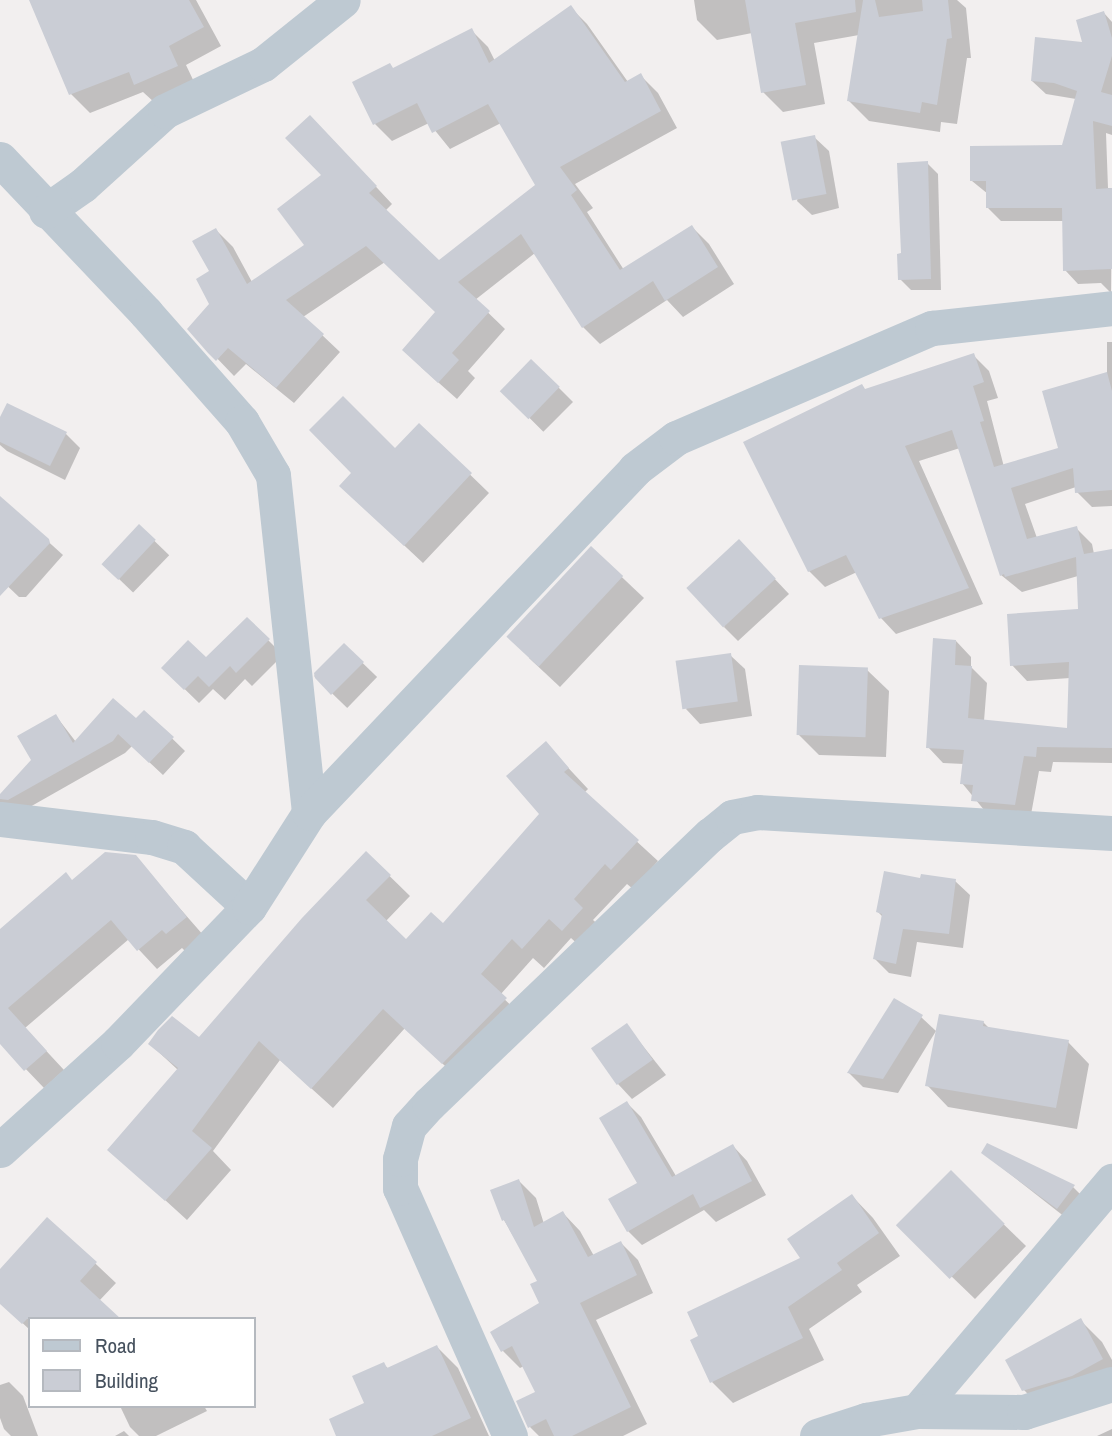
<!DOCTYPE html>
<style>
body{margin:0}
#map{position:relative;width:1112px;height:1436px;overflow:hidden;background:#f2efef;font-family:"Archivo Narrow",sans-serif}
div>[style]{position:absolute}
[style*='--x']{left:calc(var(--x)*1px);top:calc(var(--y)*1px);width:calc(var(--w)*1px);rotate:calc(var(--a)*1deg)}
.shadow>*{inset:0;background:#0003;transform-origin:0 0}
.building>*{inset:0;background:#cacdd5;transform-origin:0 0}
.minor>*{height:35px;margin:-17.5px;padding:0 17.5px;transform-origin:17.5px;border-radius:17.5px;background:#bec9d2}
span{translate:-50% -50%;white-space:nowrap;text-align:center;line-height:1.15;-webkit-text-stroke:5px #fff;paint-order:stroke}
.legend{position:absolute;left:28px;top:1317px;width:228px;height:91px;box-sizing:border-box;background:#fff;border:2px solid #b5b9bf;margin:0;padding:9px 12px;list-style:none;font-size:21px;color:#46515e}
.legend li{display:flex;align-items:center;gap:14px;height:35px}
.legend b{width:35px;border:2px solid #b5b9bf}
</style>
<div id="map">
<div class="shadow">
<i style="clip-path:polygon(31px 0,196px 0,221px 46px,186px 65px,196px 86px,155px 103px,143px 92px,90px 113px,71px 94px)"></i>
<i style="clip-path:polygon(694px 0,957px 0,966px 8px,971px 58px,967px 58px,957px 124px,941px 122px,940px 132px,869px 121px,849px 101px,859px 35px,814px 43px,825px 104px,783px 112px,763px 92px,752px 33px,717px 40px,697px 20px)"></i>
<i style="clip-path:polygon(570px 7px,587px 24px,628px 82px,641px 76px,658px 93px,677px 128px,575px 184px,593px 208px,587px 212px,624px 270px,692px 227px,709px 244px,734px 284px,683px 317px,667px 300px,600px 344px,583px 327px,535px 253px,475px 300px,505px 329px,468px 371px,475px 378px,457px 399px,421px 367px,437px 313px,385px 262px,303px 317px,340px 352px,294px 403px,246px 364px,234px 376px,189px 329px,211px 304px,216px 230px,233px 247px,252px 282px,307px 246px,323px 176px,327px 134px,392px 204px,385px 211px,439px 262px,537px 186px,501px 123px,450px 149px,429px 123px,392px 141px,375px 124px,394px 69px,471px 30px,488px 47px,495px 61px)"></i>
<i style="clip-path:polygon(1104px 13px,1112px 22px,1112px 135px,1106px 133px,1108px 188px,1112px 188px,1111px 293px,1101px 283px,1078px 284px,1065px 270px,1064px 221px,1001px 221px,988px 208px,988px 194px,972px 181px,1063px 147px,1076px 99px,1046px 94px,1032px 81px,1084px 44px)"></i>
<i style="clip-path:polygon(814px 137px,829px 151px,839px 208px,812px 215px,797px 201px)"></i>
<i style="clip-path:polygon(927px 163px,938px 174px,941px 290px,911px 290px,900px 279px)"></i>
<i style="clip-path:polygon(1107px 342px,1112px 342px,1112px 506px,1092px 507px,1077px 492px,1076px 487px,1025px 504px,1037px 538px,1076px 528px,1092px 544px,1094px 554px,1112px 550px,1112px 763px,1053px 762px,1051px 772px,1039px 771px,1030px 820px,989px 816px,962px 783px,964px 764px,943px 763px,928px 747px,956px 641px,971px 657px,971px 667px,987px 683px,984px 721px,1069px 730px,1070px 678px,1027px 681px,1012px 665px,1079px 611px,1078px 576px,1022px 592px,1001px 575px,960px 448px,919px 461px,983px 604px,896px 634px,881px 618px,857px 572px,825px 587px,809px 571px,866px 390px,973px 355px,989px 371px,998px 398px,987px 401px,1004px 467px,1060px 449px,1107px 374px)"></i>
<i style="left:532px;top:361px;width:58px;height:42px;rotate:45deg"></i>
<i style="clip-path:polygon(0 421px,66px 434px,80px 448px,65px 480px,7px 451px,0 445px)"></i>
<i style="clip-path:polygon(419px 425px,489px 493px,423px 563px,360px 504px,354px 473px,395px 450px)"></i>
<i style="clip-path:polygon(0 498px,63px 555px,26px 597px,19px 597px,0 579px)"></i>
<i style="left:139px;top:526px;width:42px;height:52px;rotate:44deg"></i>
<i style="clip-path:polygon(591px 548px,644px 598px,560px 687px,529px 658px)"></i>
<i style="clip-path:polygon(753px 556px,789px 594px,738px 641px,724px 627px)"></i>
<i style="clip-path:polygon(247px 619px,283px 655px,252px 686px,245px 679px,225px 700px,213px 689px,199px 703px,163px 668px,206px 660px)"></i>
<i style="left:344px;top:645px;width:46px;height:43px;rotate:44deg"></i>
<i style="clip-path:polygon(730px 655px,745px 669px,752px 716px,700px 724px,686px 709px)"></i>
<i style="clip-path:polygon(867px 670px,889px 691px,886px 757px,819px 755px,798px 734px)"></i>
<i style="clip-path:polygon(145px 712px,185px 751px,163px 775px,132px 746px,125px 753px,21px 812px,0 803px,0 797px,33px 760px,56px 716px,76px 742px,136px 721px)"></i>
<i style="clip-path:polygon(546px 744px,588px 789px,584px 793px,658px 861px,633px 889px,627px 884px,593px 920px,603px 929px,584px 950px,571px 938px,544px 968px,533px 958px,500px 995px,526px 1020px,463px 1083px,405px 1028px,333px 1108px,280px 1060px,213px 1151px,231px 1170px,187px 1220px,109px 1149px,178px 1070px,150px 1044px,199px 1039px,366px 853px,410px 896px,385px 922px,406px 942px,443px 926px,542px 814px)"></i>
<i style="clip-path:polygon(135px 857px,204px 936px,186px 952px,182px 948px,157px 969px,129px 939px,25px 1028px,64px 1070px,44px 1088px,0 1042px,0 931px,73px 882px)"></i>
<i style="clip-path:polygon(922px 880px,955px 881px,970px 895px,963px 948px,917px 942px,911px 977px,889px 973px,875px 959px,883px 917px,878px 912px)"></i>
<i style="clip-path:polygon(921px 1017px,936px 1031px,898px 1093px,863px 1087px,849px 1073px)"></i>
<i style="clip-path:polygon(983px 1022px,989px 1028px,1068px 1042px,1089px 1064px,1077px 1129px,948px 1107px,927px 1085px)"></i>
<i style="clip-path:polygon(627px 1026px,666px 1075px,632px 1099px,618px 1084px)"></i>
<i style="clip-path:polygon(627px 1103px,641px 1117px,676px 1176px,733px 1146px,747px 1161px,766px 1195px,716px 1222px,704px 1210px,642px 1245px,628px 1231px,639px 1184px)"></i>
<i style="clip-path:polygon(983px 1153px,1073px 1187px,1086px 1200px,1070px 1221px)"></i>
<i style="clip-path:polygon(951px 1173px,1026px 1246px,975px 1299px,921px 1247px)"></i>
<i style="clip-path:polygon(519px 1181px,536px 1198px,544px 1224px,563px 1213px,580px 1231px,594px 1256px,621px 1243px,638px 1260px,653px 1293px,596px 1320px,647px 1424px,623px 1436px,539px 1436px,530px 1427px,519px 1402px,537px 1393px,524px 1366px,520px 1368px,503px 1351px,492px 1333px,541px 1304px,540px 1282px,504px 1220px)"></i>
<i style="clip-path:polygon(852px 1196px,873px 1218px,900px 1256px,857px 1285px,862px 1292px,809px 1329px,824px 1360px,733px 1403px,712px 1382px)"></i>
<i style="clip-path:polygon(48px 1219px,116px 1283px,99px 1301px,30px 1319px,30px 1330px,0 1302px,0 1272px)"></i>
<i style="clip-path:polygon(1081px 1321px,1102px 1342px,1112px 1360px,1112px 1387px,1045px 1412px,1024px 1390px)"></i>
<i style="clip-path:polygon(437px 1347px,458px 1368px,489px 1436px,338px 1436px,367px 1404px,383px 1364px,389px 1369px)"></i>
<i style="clip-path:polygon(9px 1382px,23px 1396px,38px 1436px,11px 1436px,4px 1429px,0 1418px,0 1385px)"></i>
<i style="clip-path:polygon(120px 1406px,204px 1406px,207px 1411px,156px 1436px,139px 1436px,130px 1427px)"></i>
<i style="clip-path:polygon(1112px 1429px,1112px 1436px,1097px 1436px)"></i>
<i style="clip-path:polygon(124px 1431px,129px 1436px,115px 1436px)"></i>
</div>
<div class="building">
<i style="clip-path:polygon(29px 0,189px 0,204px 27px,169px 46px,178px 66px,134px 85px,129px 72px,69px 95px)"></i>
<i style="clip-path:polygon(745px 0,855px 0,856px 12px,795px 23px,806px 85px,761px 93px)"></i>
<i style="clip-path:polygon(863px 0,875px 0,879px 17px,923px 11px,922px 0,948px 0,952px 38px,947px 39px,937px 105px,922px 102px,920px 113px,847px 101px)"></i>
<i style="clip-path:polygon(571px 5px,625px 82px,641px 73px,661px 111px,560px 167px,577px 190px,571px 195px,620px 270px,692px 225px,718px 267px,665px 301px,653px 281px,582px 328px,521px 234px,458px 282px,490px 311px,452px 353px,459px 360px,438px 383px,402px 350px,435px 312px,366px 246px,286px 300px,324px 334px,276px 388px,228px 348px,216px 361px,208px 353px,187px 329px,209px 304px,196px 279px,209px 271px,192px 241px,216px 228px,247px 284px,304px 245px,277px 209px,321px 175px,285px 138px,310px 115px,377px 186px,369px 193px,439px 260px,535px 185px,488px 104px,432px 133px,417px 103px,373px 125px,352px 82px,390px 63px,393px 68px,472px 28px,489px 63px)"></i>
<i style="clip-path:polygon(1104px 11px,1112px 38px,1112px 56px,1101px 92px,1112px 95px,1112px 126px,1093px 121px,1096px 189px,1112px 188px,1112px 269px,1063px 271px,1062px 208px,986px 208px,986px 181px,970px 181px,970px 146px,1062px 145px,1077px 91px,1054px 83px,1031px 81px,1035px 37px,1082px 42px,1076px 20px)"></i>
<i style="left:815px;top:135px;width:60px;height:35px;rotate:79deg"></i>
<i style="clip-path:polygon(928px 161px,931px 279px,898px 280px,897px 254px,901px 253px,897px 163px)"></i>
<i style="clip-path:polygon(974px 353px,984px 382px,973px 386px,984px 421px,980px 422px,994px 467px,1058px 448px,1042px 391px,1107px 372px,1112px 391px,1112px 490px,1075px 493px,1073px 468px,1011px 488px,1027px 539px,1077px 526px,1084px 554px,1112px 549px,1112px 748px,1037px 747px,1036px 757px,1024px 756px,1015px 805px,971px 801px,973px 785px,960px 784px,964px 750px,926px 748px,933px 638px,956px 640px,955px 665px,972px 666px,968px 718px,1067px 728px,1069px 662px,1010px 666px,1007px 614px,1078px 609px,1076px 557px,1005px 577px,1004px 574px,1000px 576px,952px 430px,905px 446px,969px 588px,879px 619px,846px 555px,808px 572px,743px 442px,862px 384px,865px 389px)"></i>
<i style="left:531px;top:359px;width:40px;height:45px;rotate:44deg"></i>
<i style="clip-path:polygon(343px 396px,395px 448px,419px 423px,472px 473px,404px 546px,339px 486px,351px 473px,309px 430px)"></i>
<i style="clip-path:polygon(7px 403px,67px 432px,50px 466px,0 442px,0 417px)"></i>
<i style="clip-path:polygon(0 496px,49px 539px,50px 543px,0 596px)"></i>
<i style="left:139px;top:524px;width:23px;height:55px;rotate:43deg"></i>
<i style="left:739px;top:539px;width:54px;height:72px;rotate:47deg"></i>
<i style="left:591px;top:546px;width:44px;height:124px;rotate:43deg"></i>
<i style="clip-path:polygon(247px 617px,270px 639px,236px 673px,230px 666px,209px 687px,198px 676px,184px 690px,161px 668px,188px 640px,206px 657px)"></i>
<i style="clip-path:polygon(344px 643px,364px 662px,331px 695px,315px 678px,314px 673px)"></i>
<i style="left:731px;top:653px;width:49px;height:56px;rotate:82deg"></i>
<i style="left:799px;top:665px;width:69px;height:70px;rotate:2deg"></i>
<i style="clip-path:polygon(113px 698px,136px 718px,144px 710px,174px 737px,149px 763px,118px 734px,113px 741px,8px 800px,0 799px,0 794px,31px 760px,17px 736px,56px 714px,73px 743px)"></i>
<i style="clip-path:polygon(546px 741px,569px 768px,564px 772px,639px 840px,611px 870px,605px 864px,574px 899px,583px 908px,562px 931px,549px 919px,522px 949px,512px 939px,481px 974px,507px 998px,442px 1064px,383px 1009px,311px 1089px,259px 1041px,192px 1131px,212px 1148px,165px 1201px,107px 1150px,178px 1068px,148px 1044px,158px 1030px,172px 1016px,199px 1037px,302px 918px,366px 851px,391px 875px,366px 900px,406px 939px,431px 912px,443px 923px,539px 814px,506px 776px)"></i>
<i style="clip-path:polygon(105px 852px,136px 855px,187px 917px,166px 934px,162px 930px,137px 951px,111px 920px,8px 1008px,47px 1051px,24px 1071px,0 1044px,0 929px,66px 872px,72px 880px)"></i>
<i style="clip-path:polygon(884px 871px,920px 878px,921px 874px,956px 879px,949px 934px,903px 929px,896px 964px,873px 959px,882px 914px,876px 912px)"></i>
<i style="clip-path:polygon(894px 998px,923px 1015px,883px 1079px,847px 1073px)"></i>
<i style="clip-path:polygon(939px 1014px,984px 1021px,983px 1026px,1069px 1040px,1056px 1108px,925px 1086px)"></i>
<i style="left:627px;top:1023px;width:45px;height:44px;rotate:55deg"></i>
<i style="clip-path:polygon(627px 1101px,672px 1177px,733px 1144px,752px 1181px,700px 1208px,693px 1194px,627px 1232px,608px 1199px,637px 1183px,599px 1118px)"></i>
<i style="clip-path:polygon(987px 1143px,1075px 1185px,1057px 1209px,981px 1153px)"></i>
<i style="left:951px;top:1170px;width:76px;height:78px;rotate:45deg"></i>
<i style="clip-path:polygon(519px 1179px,534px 1227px,563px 1211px,588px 1257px,621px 1241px,637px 1275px,580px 1303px,631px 1407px,572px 1436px,554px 1436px,546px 1419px,528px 1428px,516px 1401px,535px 1392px,512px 1346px,501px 1352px,490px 1332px,539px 1303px,530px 1284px,537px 1281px,504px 1220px,502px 1221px,490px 1190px)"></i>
<i style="clip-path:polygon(852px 1194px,879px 1233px,837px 1263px,842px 1270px,788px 1307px,803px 1338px,710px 1383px,690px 1340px,698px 1336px,687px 1312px,800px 1258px,787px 1239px)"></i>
<i style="clip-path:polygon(47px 1217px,97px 1262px,80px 1281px,121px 1319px,27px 1319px,22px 1324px,0 1304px,0 1269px)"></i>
<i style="clip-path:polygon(1081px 1318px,1103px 1359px,1072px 1376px,1022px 1391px,1005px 1360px)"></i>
<i style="clip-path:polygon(437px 1345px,471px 1418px,432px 1436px,336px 1436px,329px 1419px,364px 1403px,352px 1376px,384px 1362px,387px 1368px)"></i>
</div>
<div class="minor">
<i style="--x:0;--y:159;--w:212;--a:46.5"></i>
<i style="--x:146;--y:313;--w:145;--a:48.6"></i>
<i style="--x:242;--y:422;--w:61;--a:59.7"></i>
<i style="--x:273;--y:475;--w:340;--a:83.9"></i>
<i style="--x:46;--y:211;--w:45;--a:-35.1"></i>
<i style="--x:83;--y:185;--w:110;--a:-42.1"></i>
<i style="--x:165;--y:111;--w:109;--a:-25.6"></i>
<i style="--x:263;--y:64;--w:102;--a:-38.7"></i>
<i style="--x:0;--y:819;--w:153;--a:6.8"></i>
<i style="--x:152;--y:837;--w:34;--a:17"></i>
<i style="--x:184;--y:847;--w:88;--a:42.7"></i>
<i style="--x:0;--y:1150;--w:159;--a:-42.2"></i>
<i style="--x:118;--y:1043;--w:189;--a:-46.1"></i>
<i style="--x:249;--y:907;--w:112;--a:-57.4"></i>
<i style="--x:309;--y:813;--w:474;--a:-46.5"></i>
<i style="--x:635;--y:469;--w:51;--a:-37.1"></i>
<i style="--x:676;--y:438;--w:279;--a:-23.3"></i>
<i style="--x:932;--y:328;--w:181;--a:-6.3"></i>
<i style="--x:917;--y:1411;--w:302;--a:-49.7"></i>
<i style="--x:510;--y:1436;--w:271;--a:-113.9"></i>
<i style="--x:400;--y:1188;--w:29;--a:-90"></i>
<i style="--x:400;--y:1159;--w:34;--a:-75"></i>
<i style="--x:409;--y:1126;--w:30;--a:-48"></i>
<i style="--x:429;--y:1104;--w:389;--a:-43.8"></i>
<i style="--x:710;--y:835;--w:28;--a:-39"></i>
<i style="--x:732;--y:817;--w:25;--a:-11"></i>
<i style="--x:757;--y:812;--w:356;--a:3.4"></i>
<i style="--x:817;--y:1436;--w:52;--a:-18.1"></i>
<i style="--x:866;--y:1420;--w:52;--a:-10"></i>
<i style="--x:917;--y:1411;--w:107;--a:0.5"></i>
<i style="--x:1024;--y:1412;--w:92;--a:-17.7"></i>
</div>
<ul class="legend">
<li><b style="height:9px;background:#bec9d2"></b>Road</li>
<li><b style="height:19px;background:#cacdd5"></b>Building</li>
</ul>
</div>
